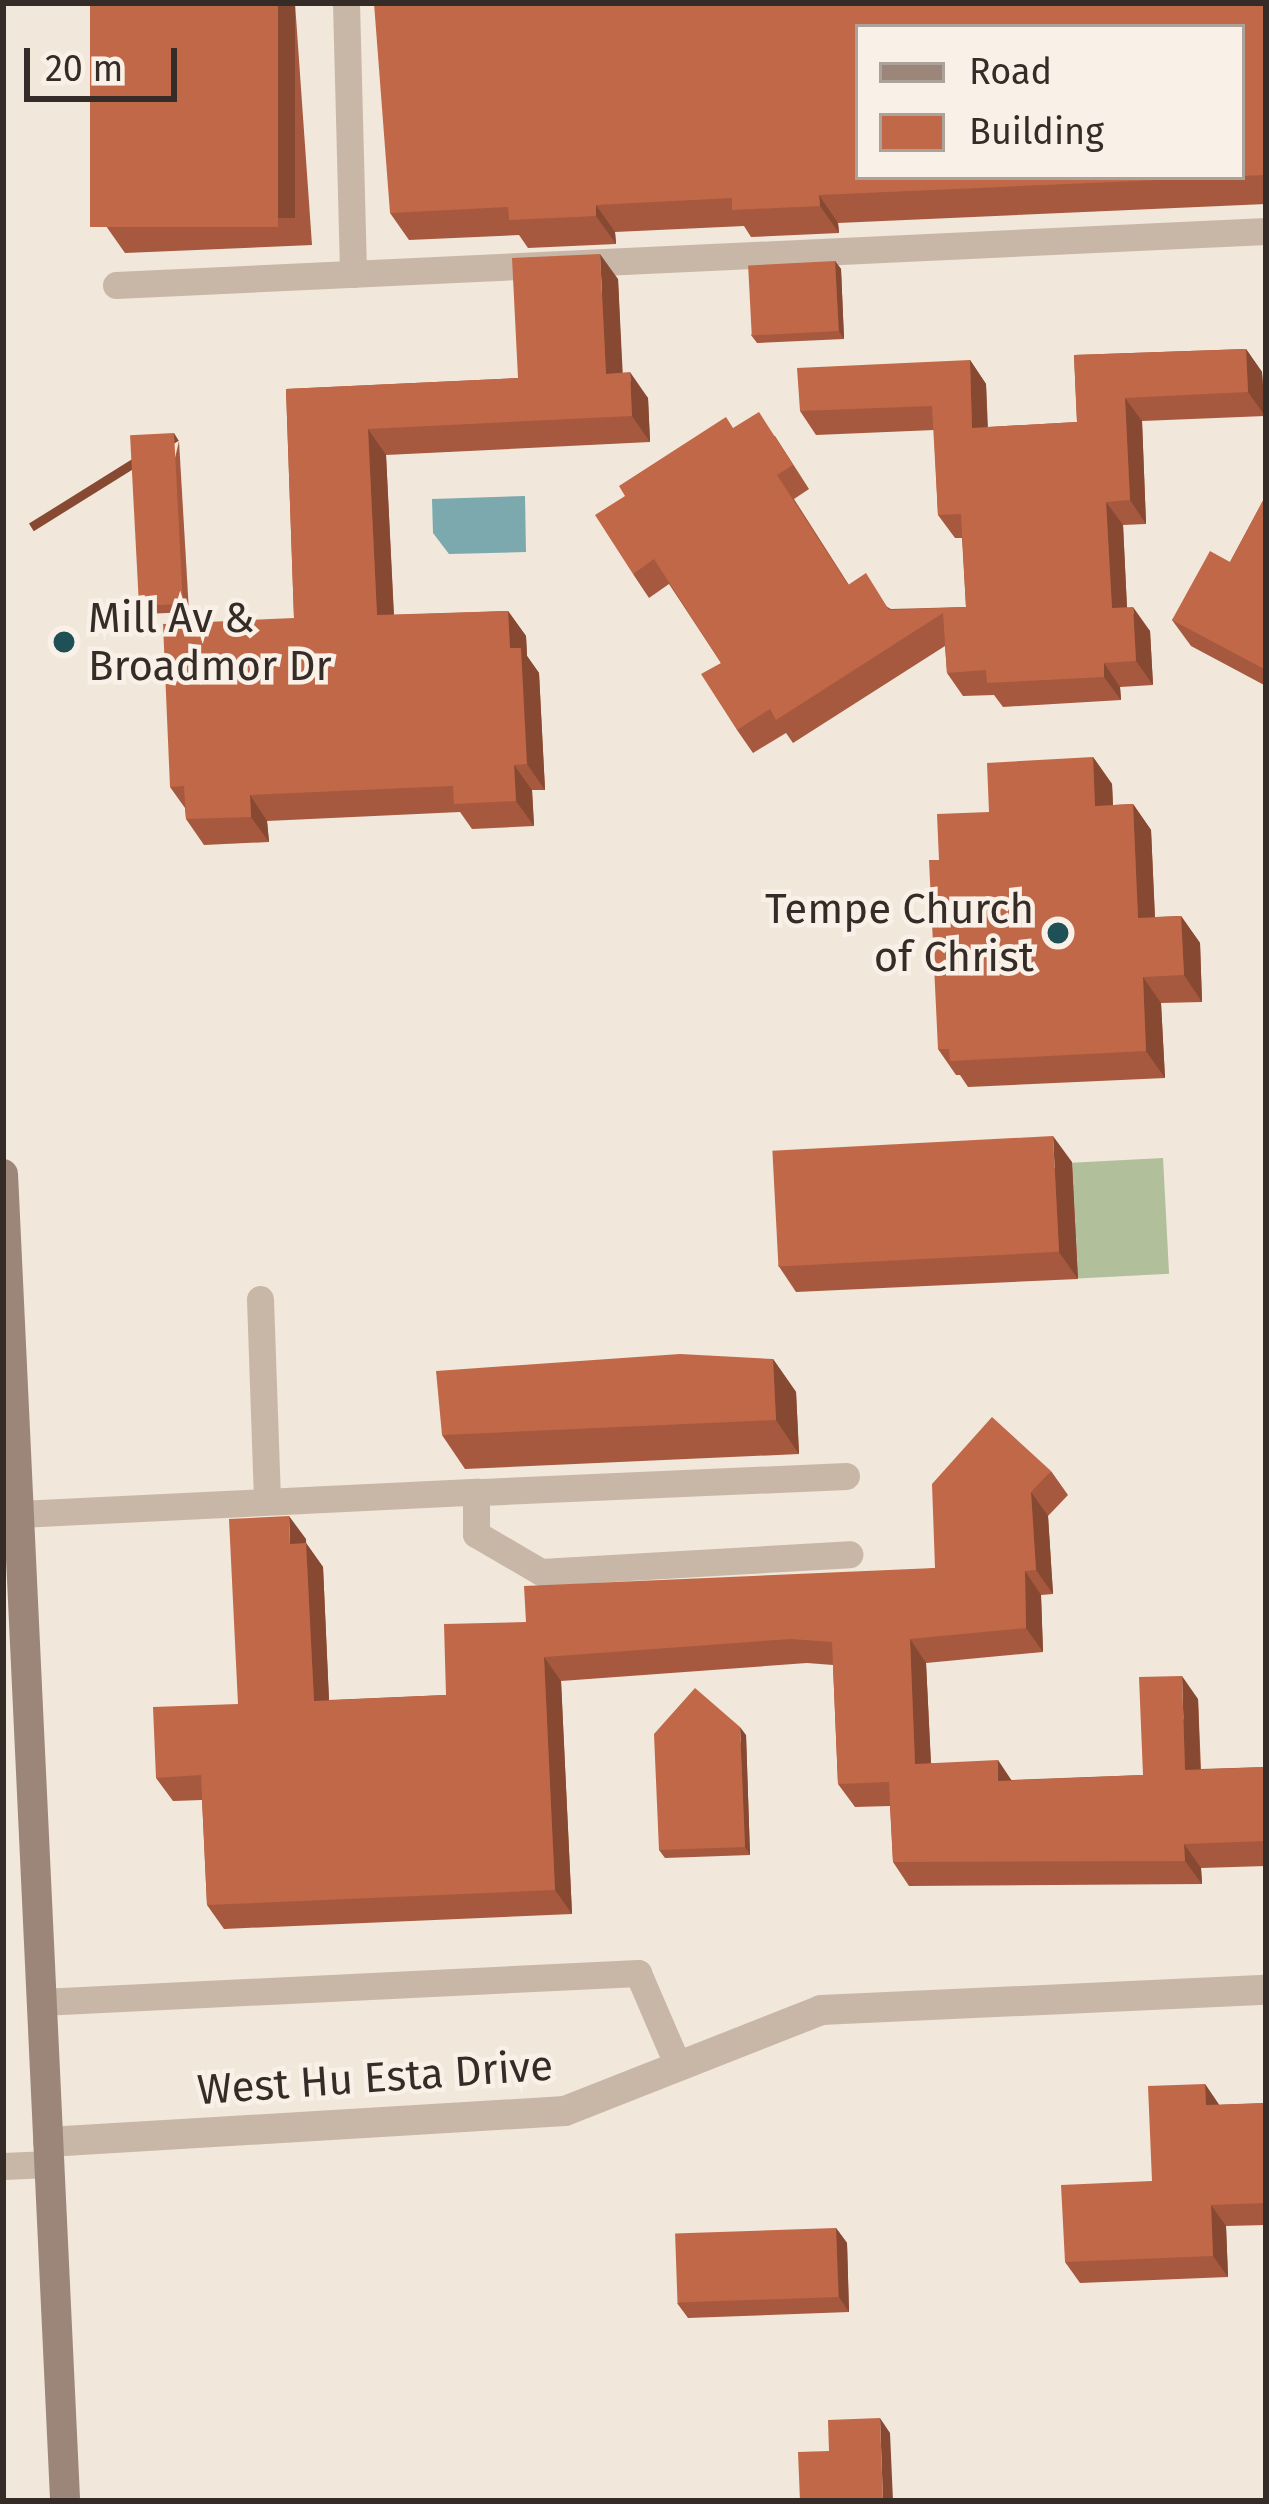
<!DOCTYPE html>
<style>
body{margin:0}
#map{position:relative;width:1269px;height:2504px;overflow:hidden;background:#f1e7db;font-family:"Fira Sans",sans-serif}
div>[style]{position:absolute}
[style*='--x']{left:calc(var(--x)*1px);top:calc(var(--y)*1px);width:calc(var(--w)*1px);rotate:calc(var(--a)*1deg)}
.green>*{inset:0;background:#b2bf9b;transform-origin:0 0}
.water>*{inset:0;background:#7ba9ad}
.service>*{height:27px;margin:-13.5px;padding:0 13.5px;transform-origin:13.5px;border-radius:13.5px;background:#c8b7a7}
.minor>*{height:30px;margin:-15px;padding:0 15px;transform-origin:15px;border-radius:15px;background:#c8b7a7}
.secondary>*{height:30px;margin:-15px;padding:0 15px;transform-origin:15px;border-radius:15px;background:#9c8679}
.wall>*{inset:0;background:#a6593e}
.shaded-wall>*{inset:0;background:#874932;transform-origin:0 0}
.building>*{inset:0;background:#c16848;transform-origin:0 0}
.dots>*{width:33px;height:33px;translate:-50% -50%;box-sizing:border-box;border:6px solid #f9f1e7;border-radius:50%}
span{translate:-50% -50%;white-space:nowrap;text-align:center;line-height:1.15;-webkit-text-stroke:9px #f9f1e7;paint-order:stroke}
.poi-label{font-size:42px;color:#352c27}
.left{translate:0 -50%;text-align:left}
.right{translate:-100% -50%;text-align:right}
.street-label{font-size:42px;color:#352c27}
.frame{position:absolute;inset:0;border:6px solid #352c27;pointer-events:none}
.legend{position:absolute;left:855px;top:24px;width:390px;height:156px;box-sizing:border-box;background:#f9f1e7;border:3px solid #aba29a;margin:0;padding:15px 21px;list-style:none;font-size:36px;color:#352c27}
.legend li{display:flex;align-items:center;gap:24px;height:60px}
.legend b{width:60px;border:3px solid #aba29a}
.scale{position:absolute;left:24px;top:48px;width:153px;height:54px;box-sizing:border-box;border:6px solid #352c27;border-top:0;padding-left:15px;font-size:36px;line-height:42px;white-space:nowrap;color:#352c27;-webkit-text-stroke:9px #f9f1e7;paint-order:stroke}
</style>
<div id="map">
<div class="green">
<i style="left:1163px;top:1158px;width:116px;height:91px;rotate:87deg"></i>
</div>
<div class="water">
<i style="clip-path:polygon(525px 496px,526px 552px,449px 554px,433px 533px,432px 499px)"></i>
</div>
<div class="service">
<i style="--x:346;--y:3;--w:271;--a:88.5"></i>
<i style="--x:116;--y:285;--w:1151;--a:-2.69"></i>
<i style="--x:260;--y:1299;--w:200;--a:88"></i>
<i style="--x:846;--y:1476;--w:370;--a:177.5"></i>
<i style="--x:476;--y:1492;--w:42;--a:90"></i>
<i style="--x:476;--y:1534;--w:75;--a:30.3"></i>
<i style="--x:541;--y:1572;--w:309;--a:-3.3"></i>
<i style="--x:19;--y:1514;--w:458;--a:-2.8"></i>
<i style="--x:41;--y:2002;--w:598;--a:-2.78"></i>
<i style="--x:638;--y:1973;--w:101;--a:66.7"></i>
<i style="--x:3;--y:2166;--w:46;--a:-2.5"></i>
</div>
<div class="minor">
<i style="--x:48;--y:2142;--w:518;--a:-3.43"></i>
<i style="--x:565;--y:2111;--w:275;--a:-21.5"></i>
<i style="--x:821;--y:2010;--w:445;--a:-2.6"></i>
</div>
<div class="secondary">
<i style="--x:3;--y:1174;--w:1328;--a:87.32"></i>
</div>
<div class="wall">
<i style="clip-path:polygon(90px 3px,295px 3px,312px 245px,125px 253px,106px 226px)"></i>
<i style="clip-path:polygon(1266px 3px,1266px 204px,838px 223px,839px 233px,751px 237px,744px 226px,615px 232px,616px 244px,528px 248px,519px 235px,409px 240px,390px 213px)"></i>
<i style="clip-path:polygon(835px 261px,841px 269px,844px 339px,757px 343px,751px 335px)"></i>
<i style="clip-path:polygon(618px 279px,622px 373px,648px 398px,650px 442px,386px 455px,394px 615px,508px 611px,526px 636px,527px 656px,539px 673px,545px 790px,532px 790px,534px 826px,472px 829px,460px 812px,267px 821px,269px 842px,204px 845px,186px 819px,185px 808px,170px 787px,294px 618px,286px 389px,518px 378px)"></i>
<i style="clip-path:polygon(1246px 349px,1262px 372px,1265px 416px,1142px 421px,1146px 524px,1123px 525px,1127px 607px,1150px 631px,1153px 685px,1120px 687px,1121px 700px,1003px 707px,994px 695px,963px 696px,947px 673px,945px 646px,793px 743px,786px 733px,753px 753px,737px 730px,721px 663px,669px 584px,649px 598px,633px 574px,734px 428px,775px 436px,809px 489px,794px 499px,849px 585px,891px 609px,966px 607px,962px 538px,955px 538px,938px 515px,934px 430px,816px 435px,800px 411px,970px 360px,986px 384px,988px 427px,1077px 422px,1074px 355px)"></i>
<i style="clip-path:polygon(179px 441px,189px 612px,145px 614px,140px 607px)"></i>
<i style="clip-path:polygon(1266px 495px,1266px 686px,1191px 646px,1172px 620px,1230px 562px)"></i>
<i style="clip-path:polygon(1093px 757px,1112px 784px,1113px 805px,1133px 804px,1151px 830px,1155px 917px,1181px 916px,1200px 943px,1202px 1002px,1161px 1003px,1165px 1078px,968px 1087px,960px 1075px,956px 1075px,938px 1049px,939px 860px,989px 812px)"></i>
<i style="clip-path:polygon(1072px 1162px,1078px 1279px,796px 1292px,778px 1265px)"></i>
<i style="clip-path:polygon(773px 1359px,796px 1392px,799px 1454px,465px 1469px,442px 1435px)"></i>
<i style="clip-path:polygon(1051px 1471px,1068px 1495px,1048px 1516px,1053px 1594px,1041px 1595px,1043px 1652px,926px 1663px,931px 1763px,1012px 1780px,1143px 1775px,1198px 1699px,1201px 1769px,1266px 1767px,1266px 1866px,1201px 1868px,1202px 1884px,909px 1886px,893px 1862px,890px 1806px,855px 1807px,838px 1784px,833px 1665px,807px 1663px,561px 1681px,572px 1914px,224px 1929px,207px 1905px,202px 1800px,173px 1801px,156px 1778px,238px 1704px,306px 1539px,306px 1543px,323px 1567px,329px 1700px,446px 1695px,526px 1622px,935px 1568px)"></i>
<i style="clip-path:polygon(746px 1735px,750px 1855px,665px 1858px,659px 1850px)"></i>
<i style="clip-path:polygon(1205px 2084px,1219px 2105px,1266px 2103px,1266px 2225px,1226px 2226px,1228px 2277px,1080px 2283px,1065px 2262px,1152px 2181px)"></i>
<i style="clip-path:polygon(836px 2228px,847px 2243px,849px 2312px,688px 2318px,677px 2303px)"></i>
</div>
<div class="shaded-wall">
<i style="left:278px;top:3px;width:17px;height:215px"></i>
<i style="clip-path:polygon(819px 195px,838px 223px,839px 233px,820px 206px)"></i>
<i style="clip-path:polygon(596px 205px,615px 232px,616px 244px,596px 216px)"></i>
<i style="clip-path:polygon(600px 254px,618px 279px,624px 399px,606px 374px)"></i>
<i style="clip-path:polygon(835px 261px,841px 269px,844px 339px,839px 331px)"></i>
<i style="clip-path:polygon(1246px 349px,1262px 372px,1265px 416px,1248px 392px)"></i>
<i style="clip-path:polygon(970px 360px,986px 384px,988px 452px,972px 428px)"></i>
<i style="clip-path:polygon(630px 372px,648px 398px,650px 442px,632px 416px)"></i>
<i style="clip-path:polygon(1125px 398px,1142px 421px,1146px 524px,1130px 500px)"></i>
<i style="clip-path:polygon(368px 429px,386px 455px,395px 641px,377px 615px)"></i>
<i style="left:174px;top:433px;width:9px;height:171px;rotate:58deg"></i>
<i style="clip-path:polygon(1106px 502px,1123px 525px,1128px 631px,1112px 608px)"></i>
<i style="clip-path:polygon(1133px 607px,1150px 631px,1153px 685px,1136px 661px)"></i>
<i style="clip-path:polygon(508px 611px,526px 636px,527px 656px,539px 673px,545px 790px,527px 764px,510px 648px)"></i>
<i style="clip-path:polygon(1104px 663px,1120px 687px,1121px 700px,1104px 677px)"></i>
<i style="clip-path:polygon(1093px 757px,1112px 784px,1114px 832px,1095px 806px)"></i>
<i style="clip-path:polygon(514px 765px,532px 790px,534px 826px,516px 801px)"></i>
<i style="clip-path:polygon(250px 795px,267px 821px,269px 842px,251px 817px)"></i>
<i style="clip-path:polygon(1133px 804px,1151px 830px,1156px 944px,1138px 918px)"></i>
<i style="clip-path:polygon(1181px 916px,1200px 943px,1202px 1002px,1184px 975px)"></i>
<i style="clip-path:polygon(1143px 977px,1161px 1003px,1165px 1078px,1146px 1051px)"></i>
<i style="clip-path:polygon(1053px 1136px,1072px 1162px,1078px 1279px,1059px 1252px)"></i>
<i style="clip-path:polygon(773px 1359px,796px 1392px,799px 1454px,776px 1420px)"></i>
<i style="clip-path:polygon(1031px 1492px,1048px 1516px,1053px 1594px,1036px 1570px)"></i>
<i style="clip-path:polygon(289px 1516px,306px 1539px,307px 1568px,290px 1544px)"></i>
<i style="clip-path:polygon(306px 1543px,323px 1567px,330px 1724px,314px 1701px)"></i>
<i style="clip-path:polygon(1025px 1571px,1041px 1595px,1043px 1652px,1026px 1628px)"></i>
<i style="clip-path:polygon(910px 1639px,926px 1663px,932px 1788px,915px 1764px)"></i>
<i style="clip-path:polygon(544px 1657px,561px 1681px,572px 1914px,555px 1890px)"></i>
<i style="clip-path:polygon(1182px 1676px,1198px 1699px,1201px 1794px,1185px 1770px)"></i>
<i style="clip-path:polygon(740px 1727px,746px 1735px,750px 1855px,745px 1847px)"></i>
<i style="clip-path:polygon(998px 1760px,1014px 1784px,998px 1781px)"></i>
<i style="clip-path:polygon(1184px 1844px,1201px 1868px,1202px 1884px,1185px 1861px)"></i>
<i style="clip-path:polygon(1205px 2084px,1220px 2106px,1206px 2105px)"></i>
<i style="clip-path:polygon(1211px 2205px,1226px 2226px,1228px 2277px,1213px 2256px)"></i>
<i style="clip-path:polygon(836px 2228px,847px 2243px,849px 2312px,839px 2297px)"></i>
<i style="clip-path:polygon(880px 2418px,890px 2433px,893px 2501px,883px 2501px)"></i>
</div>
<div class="building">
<i style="left:90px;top:3px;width:188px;height:224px"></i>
<i style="clip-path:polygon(374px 3px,1266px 3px,1266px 175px,1242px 176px,1242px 27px,858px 27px,858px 177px,1228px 177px,819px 195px,820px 206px,732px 210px,732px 198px,596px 205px,596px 216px,509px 220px,508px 207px,390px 213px)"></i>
<i style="clip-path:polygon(600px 254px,606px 374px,630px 372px,632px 416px,368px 429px,377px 615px,508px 611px,510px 648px,521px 648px,527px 764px,514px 765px,516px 801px,454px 804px,453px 786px,250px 795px,251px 817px,186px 819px,184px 786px,170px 787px,163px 624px,294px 618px,286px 389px,518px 378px,512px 258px)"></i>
<i style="left:835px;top:261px;width:70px;height:87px;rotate:87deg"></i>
<i style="clip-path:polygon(1246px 349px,1248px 392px,1125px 398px,1130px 500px,1106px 502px,1112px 608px,1133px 607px,1136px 661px,1104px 663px,1104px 677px,987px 683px,986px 670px,947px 673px,943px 613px,776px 720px,770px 709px,737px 730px,701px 674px,721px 663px,654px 559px,633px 574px,595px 515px,625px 496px,619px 486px,726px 417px,733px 428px,759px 412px,793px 465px,777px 475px,848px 585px,866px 573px,889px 610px,966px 607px,961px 514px,938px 515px,932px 406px,800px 411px,797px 368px,970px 360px,972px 428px,1077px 422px,1074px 355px)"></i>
<i style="left:174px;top:433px;width:171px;height:44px;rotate:87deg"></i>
<i style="clip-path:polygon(1266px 495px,1266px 670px,1172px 620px,1210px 551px,1230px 562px)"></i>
<i style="clip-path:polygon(1093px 757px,1095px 806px,1133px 804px,1138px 918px,1181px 916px,1184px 975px,1143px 977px,1146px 1051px,950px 1061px,949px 1049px,938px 1049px,929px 860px,939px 860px,937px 814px,989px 812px,987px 763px)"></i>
<i style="left:1053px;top:1136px;width:116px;height:281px;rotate:87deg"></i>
<i style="clip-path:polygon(680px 1354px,773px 1359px,776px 1420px,442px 1435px,436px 1371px)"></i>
<i style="clip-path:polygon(992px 1417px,1051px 1471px,1031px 1492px,1036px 1570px,1025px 1571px,1026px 1628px,910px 1639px,915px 1764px,998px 1760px,998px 1781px,1143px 1775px,1139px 1677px,1182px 1676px,1185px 1770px,1266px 1767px,1266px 1841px,1184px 1844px,1185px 1861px,893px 1862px,889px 1782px,838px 1784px,832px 1642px,791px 1639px,544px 1657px,555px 1890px,207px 1905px,201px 1775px,156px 1778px,153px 1707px,238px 1704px,229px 1519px,289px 1516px,290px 1544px,306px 1543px,314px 1701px,446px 1695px,444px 1624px,526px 1622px,524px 1586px,935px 1568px,932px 1484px)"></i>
<i style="clip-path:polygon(695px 1688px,740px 1727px,745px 1847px,659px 1850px,654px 1734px)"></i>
<i style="clip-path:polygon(1205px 2084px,1206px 2105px,1266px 2103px,1266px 2203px,1211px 2205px,1213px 2256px,1065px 2262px,1061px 2185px,1152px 2181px,1148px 2086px)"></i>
<i style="left:836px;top:2228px;width:69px;height:161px;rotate:88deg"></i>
<i style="clip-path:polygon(880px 2418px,883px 2501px,800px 2501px,798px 2452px,829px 2451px,828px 2420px)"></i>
</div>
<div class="dots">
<i style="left:64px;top:642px;background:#1f5055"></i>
<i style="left:1058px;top:933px;background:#1f5055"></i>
</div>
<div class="poi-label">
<span class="left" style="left:88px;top:642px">Mill Av &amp;<br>Broadmor Dr</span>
<span class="right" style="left:1034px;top:933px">Tempe Church<br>of Christ</span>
</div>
<div class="street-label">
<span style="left:375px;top:2078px;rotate:-4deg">West Hu Esta Drive</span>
</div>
<div class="frame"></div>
<ul class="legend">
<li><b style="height:15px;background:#9c8679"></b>Road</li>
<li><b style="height:33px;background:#c16848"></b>Building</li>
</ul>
<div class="scale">20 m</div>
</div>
